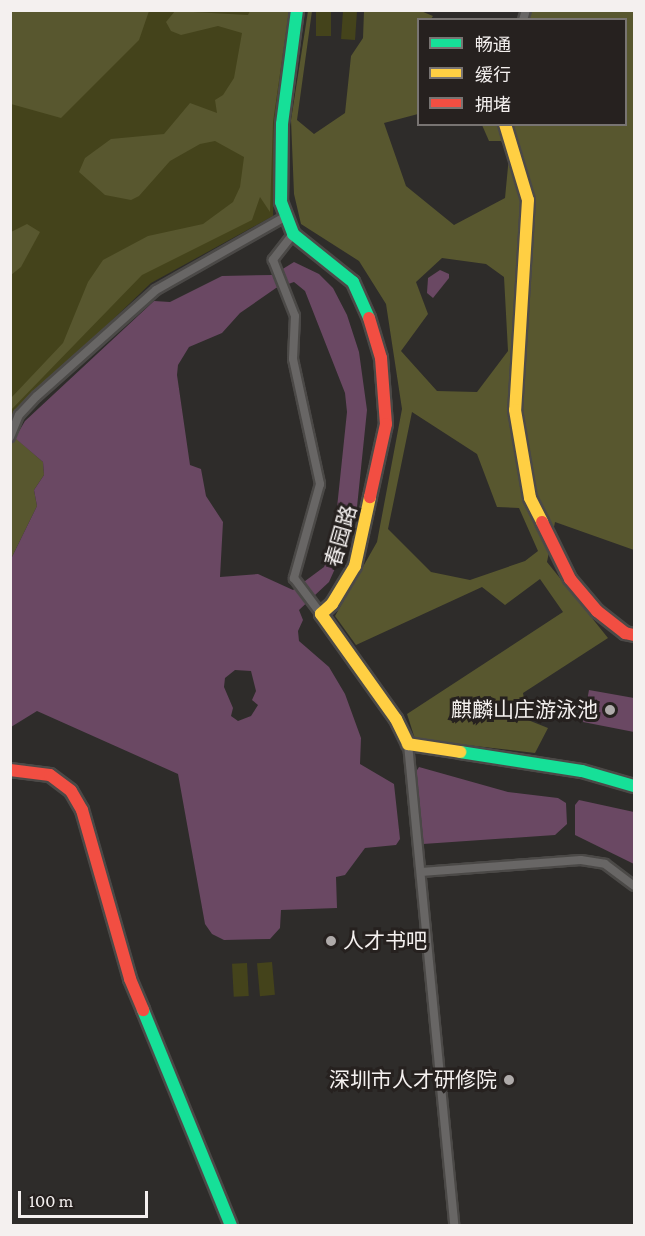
<!DOCTYPE html>
<meta charset="utf-8">
<style>
body{margin:0}
#map{position:relative;width:645px;height:1236px;overflow:hidden;background:#2e2c2a;font-family:"Crimson Pro","Noto Sans SC",serif}
div>[style]{position:absolute}
[style*='--x']{left:calc(var(--x)*1px);top:calc(var(--y)*1px);width:calc(var(--w)*1px);rotate:calc(var(--a)*1deg)}
.green>*{inset:0;background:#44431b;transform-origin:0 0}
.forest>*{inset:0;background:#58572f}
.water>*{inset:0;background:#6a4863}
.roads{filter:drop-shadow(2px 0 #4b4947) drop-shadow(-2px 0 #4b4947) drop-shadow(0 2px #4b4947) drop-shadow(0 -2px #4b4947)}
.street>*{height:8px;margin:-4px;padding:0 4px;transform-origin:4px;border-radius:4px;background:#686665}
.fast>*{height:12px;margin:-6px;padding:0 6px;transform-origin:6px;border-radius:6px;background:#16e098}
.slow>*{height:12px;margin:-6px;padding:0 6px;transform-origin:6px;border-radius:6px;background:#ffcf43}
.jam>*{height:12px;margin:-6px;padding:0 6px;transform-origin:6px;border-radius:6px;background:#f24e42}
.dots>*{width:16px;height:16px;translate:-50% -50%;box-sizing:border-box;border:3px solid #26211f;border-radius:50%}
span{translate:-50% -50%;white-space:nowrap;text-align:center;line-height:1.15;-webkit-text-stroke:6px #26211f;paint-order:stroke}
.street-label{font-size:21px;color:#f4f0ef}
.poi-label{font-size:21px;color:#f4f0ef}
.right{translate:-100% -50%;text-align:right}
.left{translate:0 -50%;text-align:left}
.frame{position:absolute;inset:0;border:12px solid #f4f0ef;pointer-events:none}
.legend{position:absolute;left:417px;top:18px;width:210px;height:108px;box-sizing:border-box;background:#26211f;border:2px solid #787472;margin:0;padding:8px 10px;list-style:none;font-size:18px;color:#f4f0ef}
.legend li{display:flex;align-items:center;gap:12px;height:30px}
.legend b{width:30px;border:2px solid #787472}
.scale{position:absolute;left:18px;top:1191px;width:130px;height:27px;box-sizing:border-box;border:3px solid #f4f0ef;border-top:0;padding-left:8px;font-size:18px;line-height:21px;white-space:nowrap;color:#f4f0ef;-webkit-text-stroke:4px #26211f;paint-order:stroke}
</style>
<div id="map">
<div class="green">
<i style="clip-path:polygon(11px 11px,290px 11px,276px 122px,273px 216px,151px 283px,11px 417px)"></i>
<i style="left:316px;top:11px;width:15px;height:25px"></i>
<i style="left:343px;top:11px;width:14px;height:28px;rotate:4deg"></i>
<i style="left:272px;top:962px;width:33px;height:15px;rotate:85deg"></i>
<i style="left:247px;top:963px;width:33px;height:15px;rotate:87deg"></i>
</div>
<div class="forest">
<i style="clip-path:polygon(10px 11px,11px 10px,149px 11px,139px 40px,61px 118px,11px 104px)"></i>
<i style="clip-path:polygon(175px 11px,248px 15px,250px 11px,289px 11px,273px 122px,270px 212px,260px 197px,252px 220px,142px 275px,11px 410px,11px 398px,63px 343px,88px 282px,103px 260px,148px 236px,203px 224px,233px 202px,240px 187px,244px 157px,215px 141px,200px 144px,170px 161px,139px 196px,131px 200px,105px 195px,79px 172px,85px 158px,111px 139px,164px 134px,190px 103px,217px 113px,215px 100px,223px 95px,234px 78px,242px 33px,218px 26px,181px 35px,171px 31px,166px 22px)"></i>
<i style="clip-path:polygon(evenodd,308px 11px,312px 11px,297px 120px,314px 134px,345px 113px,351px 56px,363px 38px,364px 11px,421px 11px,433px 16px,431px 19px,418px 20px,418px 114px,384px 123px,406px 186px,454px 225px,505px 198px,509px 156px,501px 141px,489px 141px,482px 125px,626px 124px,626px 20px,518px 19px,520px 11px,634px 11px,634px 550px,555px 522px,547px 562px,608px 638px,523px 693px,528px 720px,548px 728px,535px 753px,415px 739px,407px 714px,563px 612px,540px 579px,505px 605px,482px 587px,356px 645px,335px 616px,377px 542px,402px 409px,386px 304px,359px 261px,301px 224px,294px 194px,291px 120px,308px 11px,442px 258px,486px 264px,504px 277px,508px 351px,477px 392px,437px 391px,401px 351px,428px 314px,416px 282px,442px 258px,308px 11px,412px 412px,477px 454px,497px 507px,519px 508px,538px 551px,525px 561px,470px 580px,431px 572px,388px 529px,412px 412px)"></i>
<i style="clip-path:polygon(27px 224px,40px 232px,21px 267px,11px 275px,11px 232px)"></i>
<i style="clip-path:polygon(11px 434px,43px 462px,44px 475px,34px 490px,37px 506px,11px 559px)"></i>
</div>
<div class="water">
<i style="clip-path:polygon(evenodd,294px 262px,319px 274px,333px 288px,347px 315px,359px 352px,367px 410px,357px 507px,350px 535px,329px 582px,299px 610px,303px 620px,298px 631px,299px 641px,329px 667px,345px 694px,361px 738px,360px 764px,394px 784px,400px 839px,396px 845px,365px 848px,345px 875px,336px 877px,337px 908px,281px 910px,280px 928px,270px 939px,224px 940px,212px 934px,205px 924px,178px 774px,37px 711px,11px 727px,11px 559px,37px 506px,34px 490px,44px 475px,43px 462px,15px 438px,25px 421px,154px 301px,170px 302px,222px 276px,273px 275px,294px 262px,294px 282px,305px 291px,345px 393px,347px 412px,333px 546px,324px 567px,293px 590px,258px 574px,220px 577px,223px 522px,206px 496px,201px 469px,190px 465px,177px 375px,178px 365px,189px 347px,222px 333px,240px 313px,276px 288px,294px 282px,294px 262px,235px 670px,251px 671px,256px 691px,252px 700px,258px 705px,251px 716px,238px 721px,231px 716px,233px 708px,224px 687px,225px 678px,235px 670px)"></i>
<i style="clip-path:polygon(440px 270px,449px 274px,449px 278px,433px 298px,427px 293px,428px 278px)"></i>
<i style="clip-path:polygon(589px 690px,634px 698px,634px 732px,583px 722px)"></i>
<i style="clip-path:polygon(419px 767px,508px 792px,558px 798px,566px 803px,567px 824px,555px 835px,423px 844px,417px 835px,412px 778px)"></i>
<i style="clip-path:polygon(579px 800px,634px 812px,634px 864px,575px 835px,575px 805px)"></i>
</div>
<div class="roads">
<div class="street">
<i style="--x:523;--y:20;--w:10;--a:-73"></i>
<i style="--x:293;--y:234;--w:33;--a:128"></i>
<i style="--x:273;--y:260;--w:60;--a:68.6"></i>
<i style="--x:295;--y:316;--w:43;--a:92.7"></i>
<i style="--x:293;--y:359;--w:128;--a:77.8"></i>
<i style="--x:320;--y:484;--w:98;--a:105.5"></i>
<i style="--x:294;--y:578;--w:45;--a:53.1"></i>
<i style="--x:10;--y:437;--w:24;--a:-68"></i>
<i style="--x:19;--y:415;--w:26;--a:-47"></i>
<i style="--x:37;--y:396;--w:159;--a:-41.7"></i>
<i style="--x:156;--y:290;--w:150;--a:-29.6"></i>
<i style="--x:408;--y:744;--w:484;--a:84.5"></i>
<i style="--x:421;--y:872;--w:160;--a:-4.3"></i>
<i style="--x:581;--y:860;--w:24;--a:9"></i>
<i style="--x:605;--y:864;--w:36;--a:37"></i>
</div>
<div class="fast">
<i style="--x:297;--y:10;--w:115;--a:97.5"></i>
<i style="--x:282;--y:124;--w:78;--a:90.7"></i>
<i style="--x:281;--y:202;--w:34;--a:69"></i>
<i style="--x:293;--y:234;--w:77;--a:38.7"></i>
<i style="--x:353;--y:282;--w:39;--a:66"></i>
<i style="--x:460;--y:752;--w:123;--a:8.9"></i>
<i style="--x:582;--y:771;--w:54;--a:16.1"></i>
<i style="--x:143;--y:1010;--w:233;--a:67.8"></i>
</div>
<div class="slow">
<i style="--x:505;--y:124;--w:79;--a:73.2"></i>
<i style="--x:528;--y:200;--w:210;--a:93.5"></i>
<i style="--x:515;--y:410;--w:89;--a:80.3"></i>
<i style="--x:530;--y:498;--w:27;--a:63"></i>
<i style="--x:370;--y:497;--w:71;--a:102.3"></i>
<i style="--x:355;--y:566;--w:44;--a:121.2"></i>
<i style="--x:332;--y:604;--w:15;--a:138"></i>
<i style="--x:321;--y:614;--w:129;--a:54.5"></i>
<i style="--x:396;--y:719;--w:28;--a:64"></i>
<i style="--x:408;--y:744;--w:53;--a:8.7"></i>
</div>
<div class="jam">
<i style="--x:369;--y:318;--w:42;--a:73.3"></i>
<i style="--x:381;--y:358;--w:66;--a:85.7"></i>
<i style="--x:386;--y:424;--w:75;--a:102.4"></i>
<i style="--x:542;--y:522;--w:64;--a:63.8"></i>
<i style="--x:570;--y:579;--w:42;--a:49.8"></i>
<i style="--x:597;--y:611;--w:36;--a:38"></i>
<i style="--x:625;--y:633;--w:9;--a:13"></i>
<i style="--x:10;--y:770;--w:40;--a:7.1"></i>
<i style="--x:50;--y:775;--w:26;--a:37"></i>
<i style="--x:71;--y:791;--w:22;--a:60"></i>
<i style="--x:82;--y:810;--w:176;--a:74.1"></i>
<i style="--x:130;--y:979;--w:34;--a:67"></i>
</div>
</div>
<div class="dots">
<i style="left:610px;top:710px;background:#afabaa"></i>
<i style="left:331px;top:941px;background:#afabaa"></i>
<i style="left:509px;top:1080px;background:#afabaa"></i>
</div>
<div class="street-label">
<span style="left:341px;top:536px;rotate:-74deg">春园路</span>
</div>
<div class="poi-label">
<span class="right" style="left:598px;top:710px">麒麟山庄游泳池</span>
<span class="left" style="left:343px;top:941px">人才书吧</span>
<span class="right" style="left:497px;top:1080px">深圳市人才研修院</span>
</div>
<div class="frame"></div>
<ul class="legend">
<li><b style="height:8px;background:#16e098"></b>畅通</li>
<li><b style="height:8px;background:#ffcf43"></b>缓行</li>
<li><b style="height:8px;background:#f24e42"></b>拥堵</li>
</ul>
<div class="scale">100 m</div>
</div>
